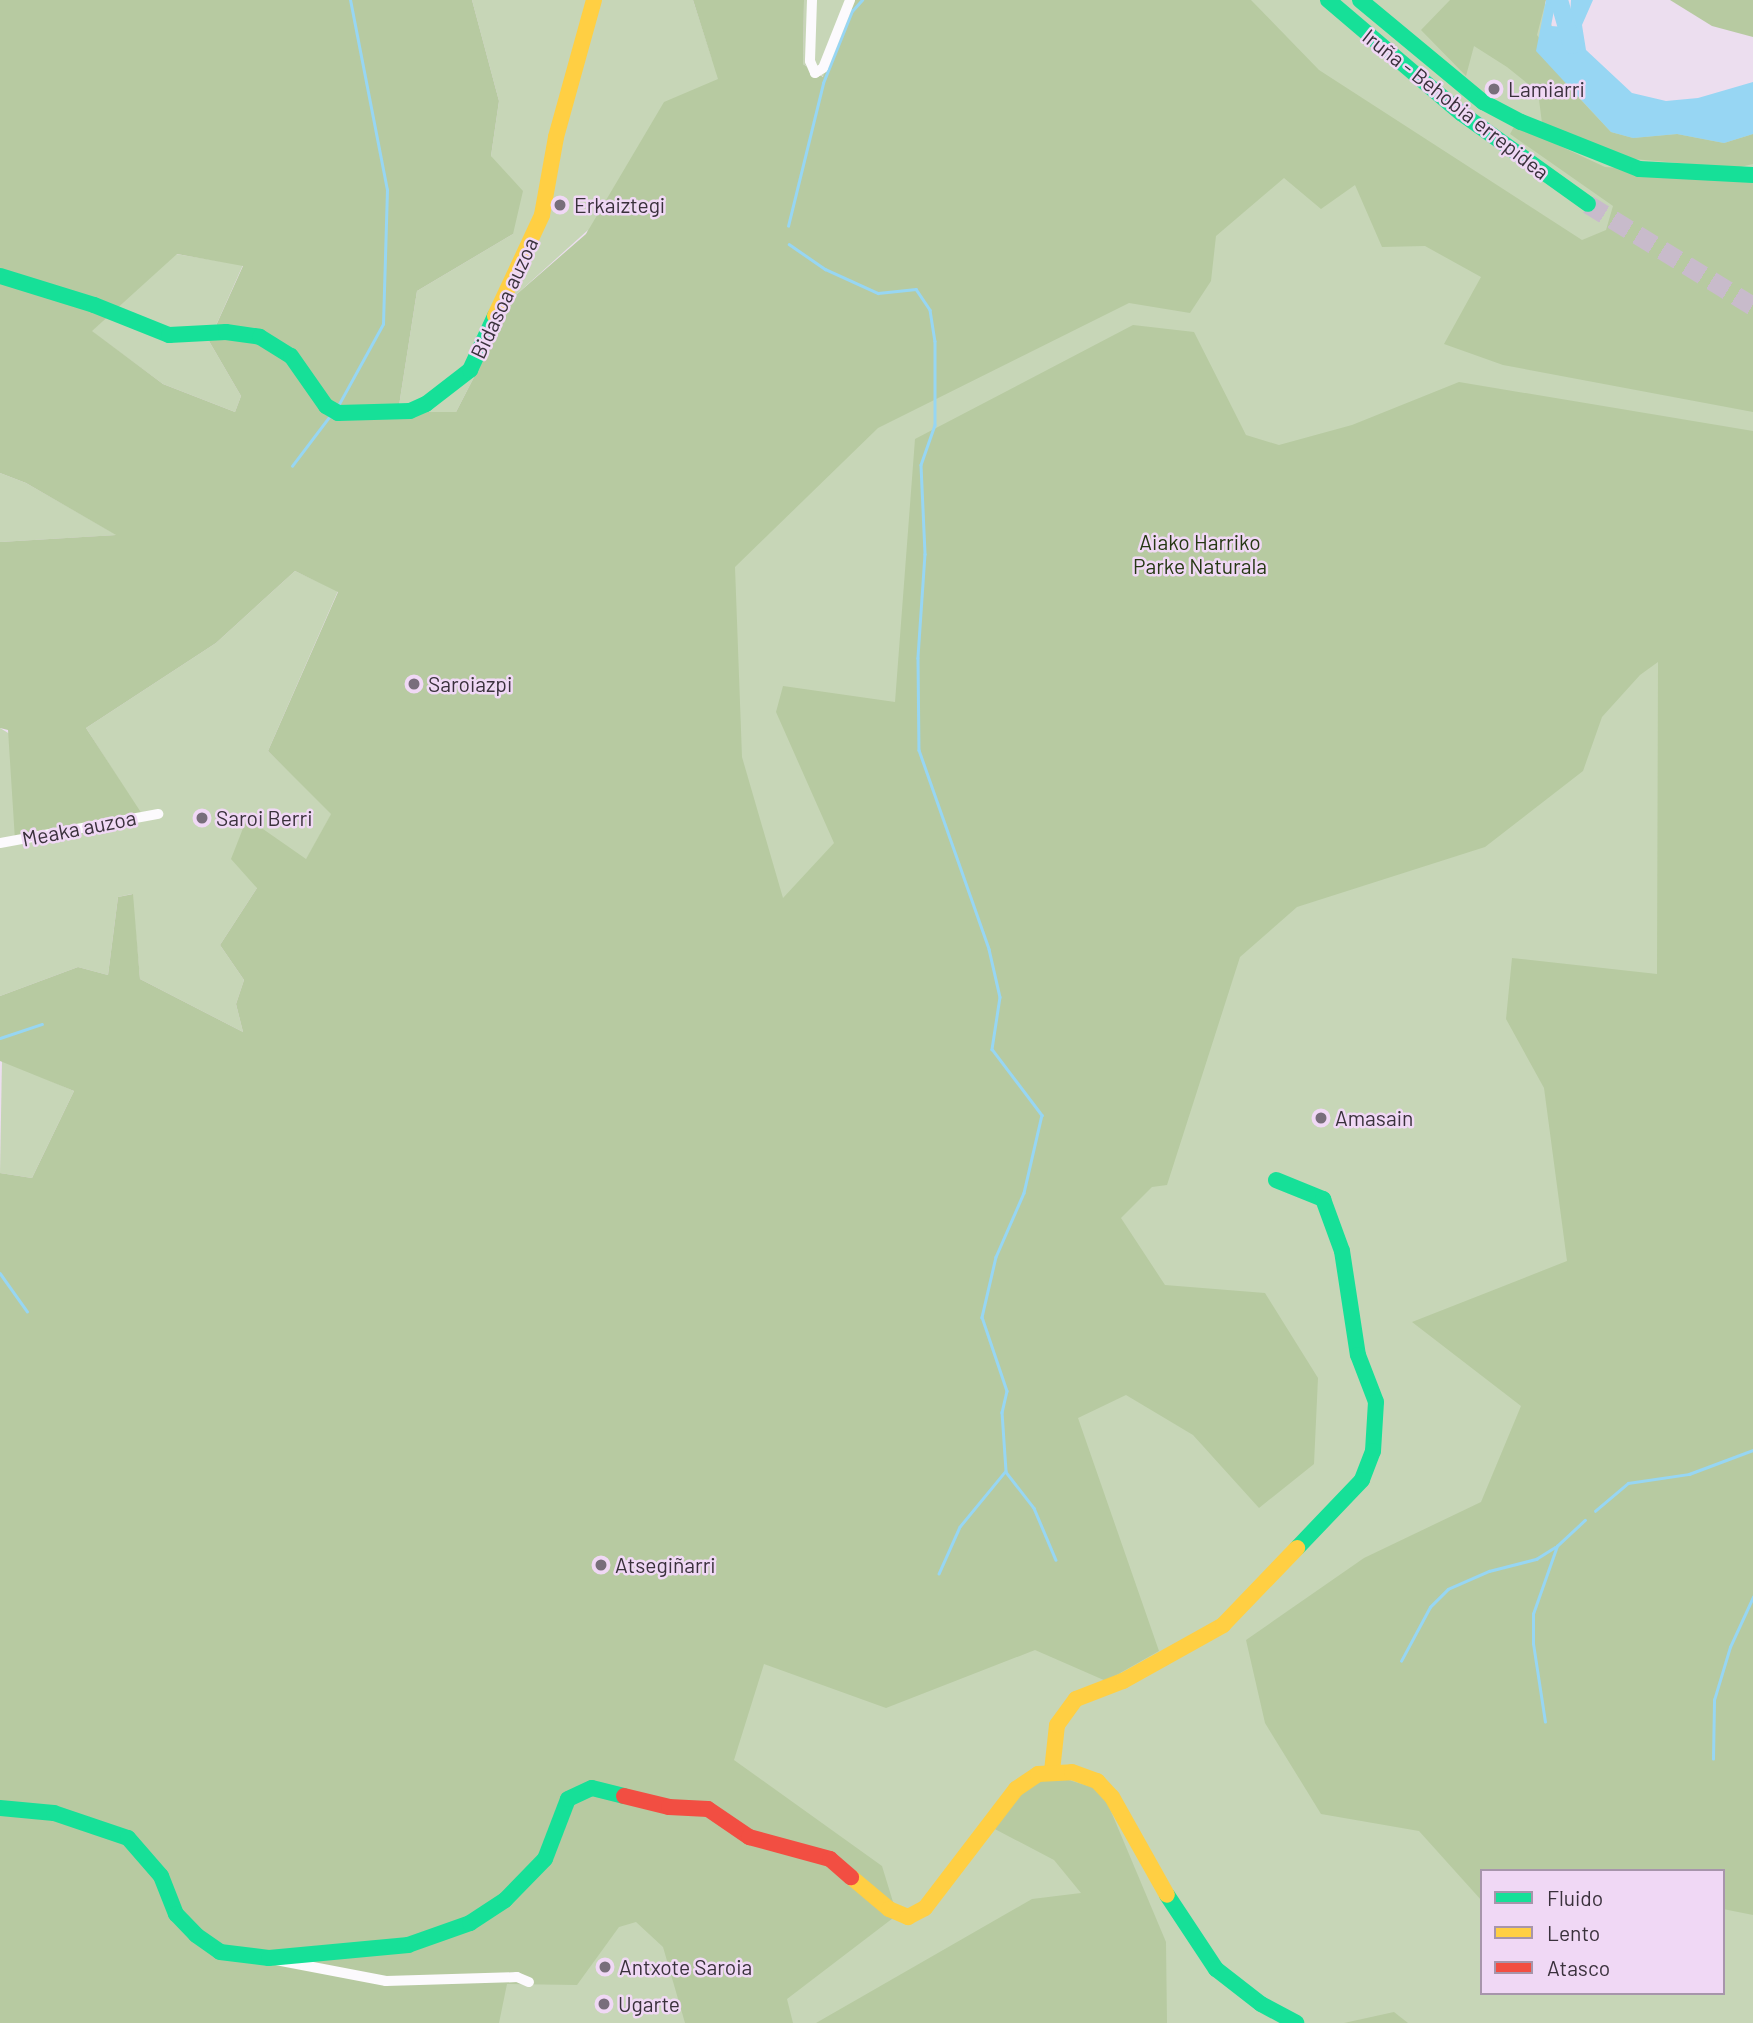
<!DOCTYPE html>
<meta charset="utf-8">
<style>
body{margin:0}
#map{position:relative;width:1753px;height:2023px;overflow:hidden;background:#ecdeef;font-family:Barlow,sans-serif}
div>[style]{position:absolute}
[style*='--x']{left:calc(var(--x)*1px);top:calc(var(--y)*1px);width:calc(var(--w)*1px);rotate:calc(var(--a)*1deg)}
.green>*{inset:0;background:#c7d6b7}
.forest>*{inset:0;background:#b7caa1}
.water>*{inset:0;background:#97d6f3}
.stream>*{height:2.5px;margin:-1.25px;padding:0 1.25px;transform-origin:1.25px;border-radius:1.25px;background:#97d6f3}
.river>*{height:18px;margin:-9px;padding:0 9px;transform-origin:9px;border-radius:9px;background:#97d6f3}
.highway-tunnel>*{height:19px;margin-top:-9.5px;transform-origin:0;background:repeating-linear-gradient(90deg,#c8bbcb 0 19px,transparent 0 29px)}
.street>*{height:10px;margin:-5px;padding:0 5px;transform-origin:5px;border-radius:5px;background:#fcfafd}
.fast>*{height:16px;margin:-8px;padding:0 8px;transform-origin:8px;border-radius:8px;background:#16e098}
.slow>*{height:16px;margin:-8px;padding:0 8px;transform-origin:8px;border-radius:8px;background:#ffcf43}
.jam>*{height:16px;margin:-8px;padding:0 8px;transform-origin:8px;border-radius:8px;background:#f24e42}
.dots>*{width:19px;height:19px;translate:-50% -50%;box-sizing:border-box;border:4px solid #f0d8f5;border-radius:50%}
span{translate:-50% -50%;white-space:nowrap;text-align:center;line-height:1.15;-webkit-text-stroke:5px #f0d8f5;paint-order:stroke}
.poi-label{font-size:21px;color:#3a313c}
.left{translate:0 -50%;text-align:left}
.street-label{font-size:21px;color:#3a313c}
.park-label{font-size:21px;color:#263814}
.legend{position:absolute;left:1480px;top:1869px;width:245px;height:126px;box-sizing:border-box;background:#f0d8f5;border:2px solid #a795ab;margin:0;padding:9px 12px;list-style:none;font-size:21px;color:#3a313c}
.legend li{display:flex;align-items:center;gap:14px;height:35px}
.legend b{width:35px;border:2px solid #a795ab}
</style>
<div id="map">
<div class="green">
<i style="clip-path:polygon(evenodd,472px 0,693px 0,712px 59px,806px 119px,874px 0,1544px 0,1561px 57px,1599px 96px,1753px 111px,1753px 2023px,0 2023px,0 1331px,200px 1192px,588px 230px,517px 294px,456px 412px,398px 412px,417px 291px,513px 234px,491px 156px,499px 101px,472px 0,1482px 1871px,1723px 1871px,1723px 1993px,1482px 1993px,1482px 1871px)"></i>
<i style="clip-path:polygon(804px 0,854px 0,824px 77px,803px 64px)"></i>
<i style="clip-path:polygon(176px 254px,243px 265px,209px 341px,241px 396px,235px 412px,163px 384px,91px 331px)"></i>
<i style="clip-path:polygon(0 473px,26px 483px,117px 535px,0 542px)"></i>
<i style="clip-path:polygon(295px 571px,338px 591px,268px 751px,332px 813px,306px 860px,257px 888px,220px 945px,244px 980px,236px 1004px,243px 1032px,140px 979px,132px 894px,118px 897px,108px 975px,78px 967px,0 996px,0 728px,141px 814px,86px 728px,216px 643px)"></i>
<i style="clip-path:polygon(2px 1060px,74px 1091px,32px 1178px,0 1173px)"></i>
</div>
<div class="forest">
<i style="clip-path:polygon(evenodd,0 0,472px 0,499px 101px,491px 156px,523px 191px,513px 234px,417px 291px,398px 412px,456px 412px,517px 294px,586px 234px,664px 102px,718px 79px,693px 0,804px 0,803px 64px,823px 77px,854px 0,1251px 0,1319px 70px,1582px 240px,1606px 230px,1613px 206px,1510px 134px,1515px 125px,1605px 167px,1753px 177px,1753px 412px,1503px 365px,1444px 344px,1481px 277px,1425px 246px,1382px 247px,1355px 185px,1321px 209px,1284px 178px,1216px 236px,1211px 281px,1190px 313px,1129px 303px,878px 428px,735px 567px,742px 757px,783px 898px,834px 843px,776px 712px,783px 686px,895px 702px,915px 439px,1133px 325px,1194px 332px,1246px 435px,1279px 445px,1352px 425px,1459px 382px,1753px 431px,1753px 1915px,1723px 1909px,1723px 1871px,1482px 1871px,1482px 1901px,1419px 1831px,1321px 1814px,1265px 1723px,1246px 1640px,1364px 1558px,1481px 1502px,1521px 1406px,1412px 1322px,1567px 1261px,1544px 1088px,1506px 1019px,1512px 958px,1657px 974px,1658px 662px,1640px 675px,1602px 717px,1583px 771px,1485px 847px,1297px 907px,1240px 957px,1167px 1185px,1152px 1187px,1121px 1218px,1165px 1285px,1265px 1293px,1318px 1378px,1314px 1464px,1259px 1508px,1193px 1435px,1126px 1395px,1078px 1418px,1159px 1651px,1106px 1681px,1035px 1650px,886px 1708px,764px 1664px,734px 1760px,882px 1866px,897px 1915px,787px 1999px,793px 2023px,685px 2023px,663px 1947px,636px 1922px,619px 1927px,577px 1985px,507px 1984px,499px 2023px,0 2023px,0 1173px,32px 1178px,74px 1091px,0 1061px,0 996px,78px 967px,108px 975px,118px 897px,133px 894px,140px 979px,243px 1032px,236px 1004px,244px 980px,220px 945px,257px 888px,231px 859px,247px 818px,306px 859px,331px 814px,268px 751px,338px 592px,295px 571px,216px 643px,86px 728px,142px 814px,15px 840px,8px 730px,0 728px,0 542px,116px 535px,26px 483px,0 473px,0 0,177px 254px,243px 266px,209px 341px,241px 396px,235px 412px,163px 384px,92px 331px,177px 254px)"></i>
<i style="clip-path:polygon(1450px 0,1546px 0,1537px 35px,1581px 100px,1611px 132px,1633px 138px,1677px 134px,1724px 143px,1753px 134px,1753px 164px,1736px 168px,1621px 158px,1542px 123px,1538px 92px,1507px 67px,1474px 46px,1466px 76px,1421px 30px)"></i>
<i style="clip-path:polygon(1670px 0,1753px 0,1753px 37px,1712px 26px)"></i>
<i style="clip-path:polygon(1042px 1772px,1102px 1790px,1166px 1942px,1167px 2023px,816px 2023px,1032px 1899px,1081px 1893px,1054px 1860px,991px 1827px)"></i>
<i style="clip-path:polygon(1394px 2012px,1408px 2023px,1344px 2023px)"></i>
</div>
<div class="water">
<i style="clip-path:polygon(1546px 0,1556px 0,1551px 26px,1564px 27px,1570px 20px,1571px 0,1593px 0,1582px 25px,1586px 50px,1632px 93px,1666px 101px,1698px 98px,1753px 82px,1753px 134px,1724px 143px,1677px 134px,1633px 138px,1611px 132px,1536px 51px)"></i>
</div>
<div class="stream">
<i style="--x:788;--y:226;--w:147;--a:-76.2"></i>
<i style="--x:823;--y:83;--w:78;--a:-68.1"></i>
<i style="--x:852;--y:11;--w:15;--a:-48"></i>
<i style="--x:789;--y:244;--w:44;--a:34.8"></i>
<i style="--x:825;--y:269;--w:58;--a:24.4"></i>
<i style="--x:878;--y:293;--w:38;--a:-6"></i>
<i style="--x:916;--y:289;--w:25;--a:56"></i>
<i style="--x:930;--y:310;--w:31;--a:81"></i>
<i style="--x:935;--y:341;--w:84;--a:90"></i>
<i style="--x:935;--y:425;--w:42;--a:109.3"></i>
<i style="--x:921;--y:465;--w:89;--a:87.4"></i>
<i style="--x:925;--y:554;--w:104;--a:93.9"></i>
<i style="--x:918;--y:658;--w:92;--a:89.4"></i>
<i style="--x:919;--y:750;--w:211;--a:70.6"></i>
<i style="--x:989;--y:949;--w:49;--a:77.1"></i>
<i style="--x:1000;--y:997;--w:53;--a:98.7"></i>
<i style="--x:992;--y:1049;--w:83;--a:52.9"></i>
<i style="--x:1042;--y:1115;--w:80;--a:103"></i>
<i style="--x:1024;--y:1193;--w:70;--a:113.6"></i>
<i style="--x:996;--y:1257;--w:62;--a:103.1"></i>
<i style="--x:982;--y:1317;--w:78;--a:71.3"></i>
<i style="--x:1007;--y:1391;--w:22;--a:103"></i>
<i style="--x:1002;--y:1412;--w:59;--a:86.1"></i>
<i style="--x:1006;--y:1471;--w:72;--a:129.4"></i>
<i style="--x:960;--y:1527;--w:51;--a:114.1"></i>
<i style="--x:339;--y:404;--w:91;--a:-61.2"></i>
<i style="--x:383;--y:324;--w:134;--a:-88.3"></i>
<i style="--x:387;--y:190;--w:194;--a:-101"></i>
<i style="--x:292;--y:466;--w:61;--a:-52.9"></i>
<i style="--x:0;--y:1038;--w:44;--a:-18.4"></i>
<i style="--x:0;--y:1273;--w:47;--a:54.6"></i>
<i style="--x:1006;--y:1472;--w:46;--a:52.1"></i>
<i style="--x:1034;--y:1508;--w:56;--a:67.1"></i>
<i style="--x:1595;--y:1511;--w:43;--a:-40.3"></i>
<i style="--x:1628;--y:1483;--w:62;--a:-8.4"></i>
<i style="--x:1689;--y:1474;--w:68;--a:-20.6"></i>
<i style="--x:1401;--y:1661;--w:61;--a:-61.8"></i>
<i style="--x:1430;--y:1607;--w:25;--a:-45"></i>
<i style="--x:1448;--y:1589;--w:45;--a:-23.7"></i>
<i style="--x:1489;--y:1571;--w:49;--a:-14.3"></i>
<i style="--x:1536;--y:1559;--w:22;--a:-32"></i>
<i style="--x:1545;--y:1722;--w:79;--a:-98.7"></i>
<i style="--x:1533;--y:1644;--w:30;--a:-90"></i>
<i style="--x:1533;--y:1614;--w:72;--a:-70.6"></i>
<i style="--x:1557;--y:1546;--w:38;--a:-43"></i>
<i style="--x:1713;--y:1759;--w:59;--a:-89"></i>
<i style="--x:1714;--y:1700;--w:55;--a:-73.2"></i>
<i style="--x:1730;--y:1647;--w:55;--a:-65.3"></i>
</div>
<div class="river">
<i style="--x:1559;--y:0;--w:47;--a:73.9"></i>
</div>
<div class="highway-tunnel">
<i style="--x:1588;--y:204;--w:194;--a:31.7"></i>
</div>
<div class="street">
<i style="--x:812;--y:0;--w:61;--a:91.9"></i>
<i style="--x:810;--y:61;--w:13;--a:67"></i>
<i style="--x:815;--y:73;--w:9;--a:-32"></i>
<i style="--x:823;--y:68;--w:73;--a:-68.3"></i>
<i style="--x:0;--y:843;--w:161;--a:-10.4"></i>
<i style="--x:276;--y:1960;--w:112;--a:10.8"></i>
<i style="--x:386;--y:1981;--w:131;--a:-1.7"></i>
<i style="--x:517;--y:1977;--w:13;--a:23"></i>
</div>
<div class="fast">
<i style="--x:1328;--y:0;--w:175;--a:40.4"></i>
<i style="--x:1461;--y:113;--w:156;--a:35.6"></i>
<i style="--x:1360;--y:0;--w:160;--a:39.7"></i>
<i style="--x:1483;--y:102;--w:43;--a:27.8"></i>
<i style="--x:1521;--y:122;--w:127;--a:21.7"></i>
<i style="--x:1639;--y:169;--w:114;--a:3"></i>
<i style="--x:0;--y:276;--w:98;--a:17.1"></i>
<i style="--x:94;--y:305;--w:81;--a:21.8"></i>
<i style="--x:169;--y:335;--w:57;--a:-3"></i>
<i style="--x:226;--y:332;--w:34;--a:8"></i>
<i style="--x:260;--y:337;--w:36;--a:32"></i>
<i style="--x:291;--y:356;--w:61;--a:55"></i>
<i style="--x:326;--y:406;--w:14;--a:30"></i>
<i style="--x:338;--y:413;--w:72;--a:-1.6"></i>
<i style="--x:410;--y:411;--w:17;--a:-24"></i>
<i style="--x:426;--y:404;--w:56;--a:-37.7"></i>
<i style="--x:470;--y:370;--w:60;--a:-65.2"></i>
<i style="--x:1276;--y:1180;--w:51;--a:22"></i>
<i style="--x:1323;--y:1199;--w:55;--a:69.9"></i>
<i style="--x:1342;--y:1251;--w:105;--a:81.3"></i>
<i style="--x:1358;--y:1355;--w:50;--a:69"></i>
<i style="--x:1376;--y:1402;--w:49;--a:93.5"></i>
<i style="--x:1373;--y:1451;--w:31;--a:111"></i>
<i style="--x:1362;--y:1480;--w:94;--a:133.7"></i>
<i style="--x:0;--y:1808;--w:54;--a:5.3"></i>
<i style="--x:54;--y:1813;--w:78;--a:18.7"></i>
<i style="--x:128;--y:1838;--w:50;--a:49"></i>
<i style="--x:161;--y:1876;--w:41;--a:68.5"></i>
<i style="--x:176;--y:1914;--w:29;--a:46"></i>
<i style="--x:196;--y:1935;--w:29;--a:35"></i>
<i style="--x:220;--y:1952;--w:49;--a:7"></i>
<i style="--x:269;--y:1958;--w:140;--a:-5.3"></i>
<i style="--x:408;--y:1945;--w:66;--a:-19.5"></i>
<i style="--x:470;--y:1923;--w:42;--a:-33.3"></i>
<i style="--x:505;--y:1900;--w:57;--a:-45.7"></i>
<i style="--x:545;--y:1859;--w:64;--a:-69"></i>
<i style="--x:568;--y:1799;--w:26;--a:-25"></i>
<i style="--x:592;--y:1788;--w:33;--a:14"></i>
<i style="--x:1167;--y:1895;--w:89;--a:56.5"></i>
<i style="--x:1216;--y:1969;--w:57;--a:37.9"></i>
<i style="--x:1261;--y:2004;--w:40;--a:28"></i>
</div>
<div class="slow">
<i style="--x:495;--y:316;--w:111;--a:-65"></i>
<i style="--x:542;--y:215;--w:79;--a:-79.8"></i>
<i style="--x:556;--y:137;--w:142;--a:-74.5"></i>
<i style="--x:1052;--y:1771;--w:46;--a:-83.8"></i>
<i style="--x:1057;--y:1725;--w:32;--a:-54"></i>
<i style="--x:1076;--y:1699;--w:50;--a:-21"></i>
<i style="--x:1123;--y:1681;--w:115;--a:-29.2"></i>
<i style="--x:1223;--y:1625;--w:107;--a:-46.1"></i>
<i style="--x:851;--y:1877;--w:50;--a:40.1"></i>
<i style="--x:889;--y:1909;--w:21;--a:23"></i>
<i style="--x:908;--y:1917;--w:19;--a:-28"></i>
<i style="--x:925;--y:1908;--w:150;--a:-52.6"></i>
<i style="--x:1016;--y:1789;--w:27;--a:-34"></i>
<i style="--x:1038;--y:1774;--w:34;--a:-3"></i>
<i style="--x:1072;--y:1772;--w:27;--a:20"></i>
<i style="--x:1097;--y:1781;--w:22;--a:47"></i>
<i style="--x:1112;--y:1797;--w:112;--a:60.7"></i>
</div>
<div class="jam">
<i style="--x:624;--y:1796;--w:46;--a:13.7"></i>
<i style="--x:669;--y:1807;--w:39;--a:3"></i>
<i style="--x:708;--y:1809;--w:50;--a:34.3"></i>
<i style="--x:749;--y:1837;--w:84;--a:15.2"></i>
<i style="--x:830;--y:1859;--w:28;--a:41"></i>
</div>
<div class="dots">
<i style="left:1494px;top:89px;background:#786e7b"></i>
<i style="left:560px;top:205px;background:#786e7b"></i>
<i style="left:414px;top:684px;background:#786e7b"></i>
<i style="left:202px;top:818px;background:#786e7b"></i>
<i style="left:1321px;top:1118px;background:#786e7b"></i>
<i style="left:601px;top:1565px;background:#786e7b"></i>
<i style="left:605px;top:1967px;background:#786e7b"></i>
<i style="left:604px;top:2004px;background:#786e7b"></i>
</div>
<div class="poi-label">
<span class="left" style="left:1508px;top:89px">Lamiarri</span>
<span class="left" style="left:574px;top:205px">Erkaiztegi</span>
<span class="left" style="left:428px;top:684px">Saroiazpi</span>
<span class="left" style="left:216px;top:818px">Saroi Berri</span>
<span class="left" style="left:1335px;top:1118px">Amasain</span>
<span class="left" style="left:615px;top:1565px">Atsegiñarri</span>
<span class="left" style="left:619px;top:1967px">Antxote Saroia</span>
<span class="left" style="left:618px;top:2004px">Ugarte</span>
</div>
<div class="street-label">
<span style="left:1456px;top:104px;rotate:38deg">Iruña - Behobia errepidea</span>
<span style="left:504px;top:298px;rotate:-65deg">Bidasoa auzoa</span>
<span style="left:79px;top:828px;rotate:-11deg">Meaka auzoa</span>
</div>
<div class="park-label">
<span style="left:1200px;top:554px">Aiako Harriko<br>Parke Naturala</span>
</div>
<ul class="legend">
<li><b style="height:9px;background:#16e098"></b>Fluido</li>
<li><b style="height:9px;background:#ffcf43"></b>Lento</li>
<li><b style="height:9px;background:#f24e42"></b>Atasco</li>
</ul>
</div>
